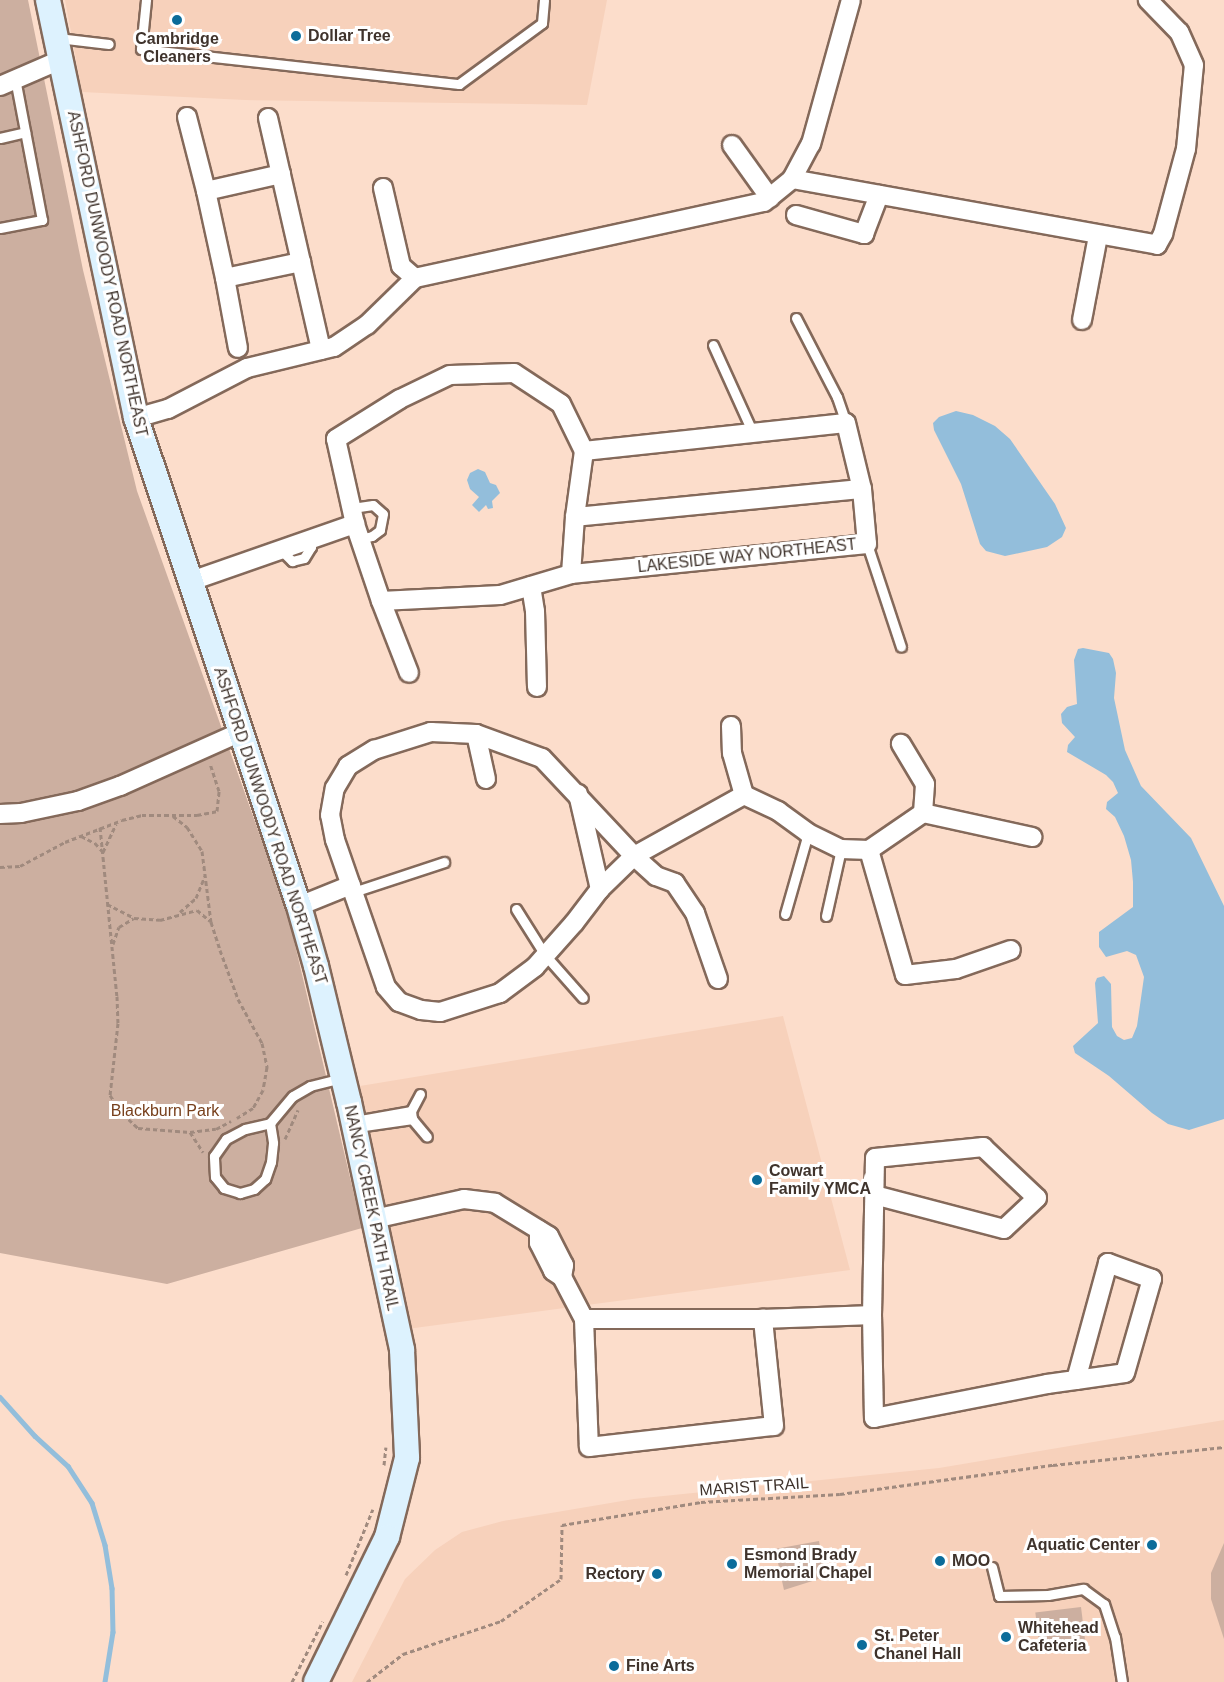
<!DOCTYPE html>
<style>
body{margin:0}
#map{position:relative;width:1224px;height:1682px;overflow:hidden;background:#fcddcb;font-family:Arial,sans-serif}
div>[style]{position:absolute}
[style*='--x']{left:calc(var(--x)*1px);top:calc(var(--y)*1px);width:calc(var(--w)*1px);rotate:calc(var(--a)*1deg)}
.built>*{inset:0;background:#f7d1bb}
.green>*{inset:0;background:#ccafa0;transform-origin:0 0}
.water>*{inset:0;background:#93bedb}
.stream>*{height:4.5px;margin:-2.25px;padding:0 2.25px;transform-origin:2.25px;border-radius:2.25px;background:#93bedb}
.path>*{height:3px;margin-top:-1.5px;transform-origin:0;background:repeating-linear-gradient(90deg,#a08a7e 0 4.5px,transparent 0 7.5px)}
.roads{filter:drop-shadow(2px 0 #84695a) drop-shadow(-2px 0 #84695a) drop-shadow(0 2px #84695a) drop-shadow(0 -2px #84695a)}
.lane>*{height:9px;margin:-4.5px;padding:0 4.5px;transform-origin:4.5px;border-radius:4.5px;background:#fff}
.street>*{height:18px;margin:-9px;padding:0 9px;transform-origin:9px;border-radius:9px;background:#fff}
.secondary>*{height:24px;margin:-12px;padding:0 12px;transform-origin:12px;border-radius:12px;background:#ddf2fe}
.dots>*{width:16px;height:16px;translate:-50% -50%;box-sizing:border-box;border:3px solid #fff;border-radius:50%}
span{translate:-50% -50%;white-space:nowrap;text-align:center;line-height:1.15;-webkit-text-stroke:6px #fff;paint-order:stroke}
.poi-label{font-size:16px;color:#3f332c;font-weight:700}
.left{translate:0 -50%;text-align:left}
.right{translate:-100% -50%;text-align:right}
.street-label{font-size:16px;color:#3f332c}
.park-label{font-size:16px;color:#773f1b}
</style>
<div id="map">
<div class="built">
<i style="clip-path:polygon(65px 0,607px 0,587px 105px,245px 100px,82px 92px)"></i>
<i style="clip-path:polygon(783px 1016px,850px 1270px,407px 1329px,385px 1234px,387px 1217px,360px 1086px)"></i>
<i style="clip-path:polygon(1224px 1420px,1224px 1682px,352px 1682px,405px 1579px,435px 1550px,462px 1532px,503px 1521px,634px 1499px,939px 1468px)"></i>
</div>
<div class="green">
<i style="clip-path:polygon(0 0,28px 0,83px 270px,137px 491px,287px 911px,362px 1228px,167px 1284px,0 1253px)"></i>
<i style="clip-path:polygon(819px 1541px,825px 1577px,784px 1590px,775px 1549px)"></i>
<i style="clip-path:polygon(1224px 1543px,1224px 1639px,1211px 1599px,1211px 1573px)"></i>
<i style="left:1081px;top:1607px;width:40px;height:46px;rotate:83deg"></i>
</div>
<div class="water">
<i style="clip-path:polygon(956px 411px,973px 415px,995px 426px,1010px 439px,1055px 504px,1066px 528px,1062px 537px,1047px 547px,1005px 556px,986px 551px,980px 544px,961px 484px,934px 430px,933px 423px,939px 417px)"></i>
<i style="clip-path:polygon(478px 469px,485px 472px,490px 483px,496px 485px,500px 493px,492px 501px,493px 508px,488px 509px,486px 505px,479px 512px,472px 505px,479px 497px,470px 489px,467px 480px,470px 473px)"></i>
<i style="clip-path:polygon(1083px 648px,1109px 653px,1113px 659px,1116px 673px,1114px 698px,1125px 750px,1141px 786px,1191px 838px,1224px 906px,1224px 1119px,1189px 1130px,1168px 1124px,1152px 1113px,1109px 1076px,1075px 1053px,1073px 1046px,1098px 1023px,1095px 983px,1097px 978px,1104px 976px,1111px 984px,1112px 1027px,1117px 1036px,1124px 1040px,1132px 1038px,1137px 1026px,1144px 977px,1136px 955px,1127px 951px,1106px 957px,1099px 947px,1099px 932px,1133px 907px,1133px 882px,1131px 860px,1124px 836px,1115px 817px,1106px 809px,1107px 802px,1118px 793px,1113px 782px,1106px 775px,1067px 752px,1068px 745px,1075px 737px,1062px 723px,1061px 714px,1067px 707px,1077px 704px,1074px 660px,1078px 649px)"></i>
</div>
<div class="stream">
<i style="--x:0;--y:1397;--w:52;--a:48.1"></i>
<i style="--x:35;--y:1436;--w:45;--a:42.3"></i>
<i style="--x:68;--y:1466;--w:44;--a:57"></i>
<i style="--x:92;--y:1503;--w:44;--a:72.8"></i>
<i style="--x:105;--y:1545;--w:44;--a:80.8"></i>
<i style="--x:112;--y:1588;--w:44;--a:88.7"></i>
<i style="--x:113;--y:1632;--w:51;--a:99.1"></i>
</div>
<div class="path">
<i style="--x:173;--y:816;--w:18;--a:38"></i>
<i style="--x:187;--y:827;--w:28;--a:58"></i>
<i style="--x:202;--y:851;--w:72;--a:82.8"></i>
<i style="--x:211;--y:922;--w:29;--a:72"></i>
<i style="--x:220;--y:950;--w:52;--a:69.8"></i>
<i style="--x:238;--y:999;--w:50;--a:61.4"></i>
<i style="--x:262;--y:1043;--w:25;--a:78"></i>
<i style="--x:267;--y:1067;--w:23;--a:100"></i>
<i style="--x:263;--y:1090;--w:21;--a:119"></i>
<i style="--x:253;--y:1108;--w:19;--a:148"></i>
<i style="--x:100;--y:827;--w:170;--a:84.3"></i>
<i style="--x:117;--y:996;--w:27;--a:88"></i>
<i style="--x:118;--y:1023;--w:72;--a:96.3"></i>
<i style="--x:110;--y:1095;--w:23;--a:56"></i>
<i style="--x:123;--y:1114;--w:21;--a:43"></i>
<i style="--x:138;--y:1128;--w:52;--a:4.4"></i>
<i style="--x:190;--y:1132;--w:24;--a:57"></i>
<i style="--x:81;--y:836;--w:16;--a:27"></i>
<i style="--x:95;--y:843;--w:12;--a:48"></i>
<i style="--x:103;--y:852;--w:31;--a:-65"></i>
<i style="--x:0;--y:867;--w:20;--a:-3"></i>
<i style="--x:20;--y:866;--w:51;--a:-28.1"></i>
<i style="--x:65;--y:842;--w:61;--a:-21.1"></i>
<i style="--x:122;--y:820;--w:21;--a:-14"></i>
<i style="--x:142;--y:815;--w:55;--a:0"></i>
<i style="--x:197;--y:815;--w:20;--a:-11"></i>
<i style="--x:217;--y:811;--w:20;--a:-84"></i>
<i style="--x:219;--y:791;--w:28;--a:-108"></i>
<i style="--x:107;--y:904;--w:30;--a:27"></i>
<i style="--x:180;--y:912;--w:21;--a:-41"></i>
<i style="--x:196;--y:898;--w:24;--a:-68"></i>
<i style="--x:113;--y:944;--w:18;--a:-71"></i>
<i style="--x:119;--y:927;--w:17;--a:-31"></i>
<i style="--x:134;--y:918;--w:26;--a:4"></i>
<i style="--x:160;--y:920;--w:38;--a:-15"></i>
<i style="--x:197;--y:910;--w:17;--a:40"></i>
<i style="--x:190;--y:1132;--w:26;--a:-7"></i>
<i style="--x:216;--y:1129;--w:17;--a:-28"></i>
<i style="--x:285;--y:1139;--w:32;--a:-66"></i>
<i style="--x:384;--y:1465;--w:18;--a:-84"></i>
<i style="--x:346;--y:1575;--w:71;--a:-67.8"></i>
<i style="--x:292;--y:1682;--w:68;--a:-63.1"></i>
<i style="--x:367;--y:1682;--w:46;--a:-37.9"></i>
<i style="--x:403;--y:1654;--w:103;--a:-18.6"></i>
<i style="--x:501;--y:1621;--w:73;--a:-35"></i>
<i style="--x:561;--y:1579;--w:54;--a:-88.9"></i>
<i style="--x:562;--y:1525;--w:141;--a:-9.4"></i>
<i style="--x:701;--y:1502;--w:139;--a:-3.3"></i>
<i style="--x:840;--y:1494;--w:215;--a:-7.8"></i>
<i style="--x:1053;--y:1465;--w:172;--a:-6"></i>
</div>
<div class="roads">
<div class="lane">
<i style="--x:146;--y:0;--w:49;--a:95.8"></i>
<i style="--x:141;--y:49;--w:320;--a:6.3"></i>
<i style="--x:459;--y:84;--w:103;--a:-36.3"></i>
<i style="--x:542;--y:23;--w:23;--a:-85"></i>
<i style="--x:58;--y:38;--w:51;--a:6.7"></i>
<i style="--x:0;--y:138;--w:26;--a:-13"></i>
<i style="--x:0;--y:228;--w:43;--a:-10.8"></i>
<i style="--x:42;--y:220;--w:144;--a:-100.8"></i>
<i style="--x:796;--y:318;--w:89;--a:62.6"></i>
<i style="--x:837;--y:397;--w:28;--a:71"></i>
<i style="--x:713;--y:345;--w:97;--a:65.6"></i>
<i style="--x:352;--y:508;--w:21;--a:-8"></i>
<i style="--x:373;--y:505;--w:13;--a:42"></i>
<i style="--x:383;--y:514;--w:16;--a:101"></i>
<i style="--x:380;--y:530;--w:10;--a:143"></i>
<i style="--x:372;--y:536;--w:12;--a:166"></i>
<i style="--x:867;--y:544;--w:108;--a:71.7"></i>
<i style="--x:281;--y:550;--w:16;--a:45"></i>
<i style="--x:292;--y:561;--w:12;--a:-14"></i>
<i style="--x:304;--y:558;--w:13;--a:-58"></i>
<i style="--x:311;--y:547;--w:8;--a:-83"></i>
<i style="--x:353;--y:892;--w:96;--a:-18.2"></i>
<i style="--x:516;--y:909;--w:54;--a:57.8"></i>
<i style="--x:545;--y:955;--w:57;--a:48.5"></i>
<i style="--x:785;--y:914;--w:84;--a:-74.1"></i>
<i style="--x:826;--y:916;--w:69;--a:-77.4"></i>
<i style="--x:420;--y:1094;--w:19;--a:118"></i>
<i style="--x:411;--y:1111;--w:8;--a:83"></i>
<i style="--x:412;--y:1119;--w:23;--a:50"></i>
<i style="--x:355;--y:1121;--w:57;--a:-10.1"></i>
<i style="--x:270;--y:1123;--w:20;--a:81"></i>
<i style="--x:273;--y:1143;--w:19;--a:96"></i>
<i style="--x:271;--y:1162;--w:18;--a:109"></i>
<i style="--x:265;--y:1179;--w:15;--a:138"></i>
<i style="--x:254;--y:1189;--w:15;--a:164"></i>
<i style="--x:240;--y:1193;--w:17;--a:-163"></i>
<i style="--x:224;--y:1188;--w:14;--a:-129"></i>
<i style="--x:215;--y:1177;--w:21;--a:-93"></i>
<i style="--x:214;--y:1156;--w:21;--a:-55"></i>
<i style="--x:226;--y:1139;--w:21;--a:-28"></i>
<i style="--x:245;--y:1129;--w:26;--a:-13"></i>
<i style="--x:270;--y:1123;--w:35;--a:-50"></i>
<i style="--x:293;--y:1096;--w:20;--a:-30"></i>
<i style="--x:310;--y:1086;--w:32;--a:-14"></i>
<i style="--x:364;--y:1126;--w:49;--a:-8.3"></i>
<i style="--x:992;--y:1567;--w:30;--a:76"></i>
<i style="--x:999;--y:1596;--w:49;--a:-1.2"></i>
<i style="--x:1048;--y:1595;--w:36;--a:-10"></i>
<i style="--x:1083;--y:1589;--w:26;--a:36"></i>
<i style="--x:1104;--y:1604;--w:35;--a:72"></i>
<i style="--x:1115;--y:1637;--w:46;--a:81.2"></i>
</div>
<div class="street">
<i style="--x:0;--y:86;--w:65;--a:-23.4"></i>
<i style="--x:187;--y:117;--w:76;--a:75.6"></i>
<i style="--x:206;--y:191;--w:77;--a:-12.8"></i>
<i style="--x:268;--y:118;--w:238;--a:77.1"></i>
<i style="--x:732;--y:145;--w:65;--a:54.4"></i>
<i style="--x:792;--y:179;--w:371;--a:10.2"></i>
<i style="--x:1157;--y:245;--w:13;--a:-61"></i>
<i style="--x:1163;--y:234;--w:88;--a:-74.9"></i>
<i style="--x:1186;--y:149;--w:84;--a:-84.6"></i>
<i style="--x:1194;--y:65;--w:36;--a:-114"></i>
<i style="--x:1179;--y:32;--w:45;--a:-134.1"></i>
<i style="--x:383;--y:188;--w:80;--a:77"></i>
<i style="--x:401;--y:266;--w:18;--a:41"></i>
<i style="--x:206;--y:191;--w:89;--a:77.7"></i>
<i style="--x:225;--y:278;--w:78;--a:-11.9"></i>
<i style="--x:796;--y:215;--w:71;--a:15.6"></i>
<i style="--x:864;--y:234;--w:42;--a:-69"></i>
<i style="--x:225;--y:278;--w:71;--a:79.5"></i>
<i style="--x:1082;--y:320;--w:86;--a:-79.2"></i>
<i style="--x:514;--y:373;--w:56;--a:33.4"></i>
<i style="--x:561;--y:404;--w:52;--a:63.9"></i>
<i style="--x:584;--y:451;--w:263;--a:-6.1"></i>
<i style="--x:846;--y:423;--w:68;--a:76.4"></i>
<i style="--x:862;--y:489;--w:55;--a:84.8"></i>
<i style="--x:867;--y:544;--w:298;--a:174.2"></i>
<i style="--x:571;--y:574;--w:74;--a:163.5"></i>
<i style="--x:500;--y:595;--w:119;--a:177.1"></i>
<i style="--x:381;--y:601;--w:81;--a:-108.7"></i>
<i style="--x:355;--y:524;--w:87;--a:-102.6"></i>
<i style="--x:336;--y:439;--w:75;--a:-32"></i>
<i style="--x:400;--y:399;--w:55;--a:-25.6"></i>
<i style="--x:450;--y:375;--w:64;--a:-1.8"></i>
<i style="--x:136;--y:418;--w:33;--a:-16"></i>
<i style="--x:168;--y:409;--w:89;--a:-27.4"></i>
<i style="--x:247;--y:368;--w:89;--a:-13.6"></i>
<i style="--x:334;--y:347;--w:40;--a:-34"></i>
<i style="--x:367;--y:325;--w:67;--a:-44.4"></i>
<i style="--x:415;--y:278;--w:357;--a:-12.3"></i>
<i style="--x:764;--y:202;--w:36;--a:-39"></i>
<i style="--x:792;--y:179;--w:40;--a:-62"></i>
<i style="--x:811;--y:144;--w:149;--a:-74.5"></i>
<i style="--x:584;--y:451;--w:67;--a:97.8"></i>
<i style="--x:575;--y:517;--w:288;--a:-5.6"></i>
<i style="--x:571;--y:574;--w:57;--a:-86"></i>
<i style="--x:191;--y:581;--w:174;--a:-19.2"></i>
<i style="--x:531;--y:586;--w:25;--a:81"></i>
<i style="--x:535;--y:611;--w:76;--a:88.5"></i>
<i style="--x:381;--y:601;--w:77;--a:68.7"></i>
<i style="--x:731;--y:726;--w:27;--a:88"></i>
<i style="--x:732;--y:753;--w:44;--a:74.1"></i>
<i style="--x:744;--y:795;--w:38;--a:25"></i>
<i style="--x:778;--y:811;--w:37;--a:36"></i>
<i style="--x:808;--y:833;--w:37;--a:26"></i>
<i style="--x:841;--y:849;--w:28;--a:2"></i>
<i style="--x:869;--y:850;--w:65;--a:-34.4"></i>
<i style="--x:923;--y:813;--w:29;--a:-86"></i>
<i style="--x:925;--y:784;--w:47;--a:-121"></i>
<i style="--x:431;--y:732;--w:45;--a:2.5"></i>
<i style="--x:476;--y:734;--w:70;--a:20"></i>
<i style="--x:542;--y:758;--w:134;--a:46.8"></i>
<i style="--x:634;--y:856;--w:47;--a:135.9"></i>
<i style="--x:600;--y:889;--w:43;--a:127.4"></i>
<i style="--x:574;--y:923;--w:59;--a:131.6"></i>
<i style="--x:535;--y:967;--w:44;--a:143.4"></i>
<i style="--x:500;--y:993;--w:63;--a:162.4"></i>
<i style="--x:440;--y:1012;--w:19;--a:-174"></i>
<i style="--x:421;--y:1010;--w:23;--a:-160"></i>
<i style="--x:399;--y:1002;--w:20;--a:-131"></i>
<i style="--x:386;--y:987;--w:156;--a:-109.1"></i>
<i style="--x:335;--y:840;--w:25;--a:-101"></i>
<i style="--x:330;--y:815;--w:27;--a:-80"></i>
<i style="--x:335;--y:788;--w:26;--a:-59"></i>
<i style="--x:348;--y:766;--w:31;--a:-32"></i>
<i style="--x:374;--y:750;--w:60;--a:-17.5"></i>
<i style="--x:476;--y:734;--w:46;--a:77.5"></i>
<i style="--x:578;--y:794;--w:98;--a:77"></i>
<i style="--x:923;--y:813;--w:112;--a:12.4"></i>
<i style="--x:0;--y:814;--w:21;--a:-3"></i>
<i style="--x:21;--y:813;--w:58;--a:-11.9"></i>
<i style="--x:78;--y:801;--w:45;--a:-19.7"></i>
<i style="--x:120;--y:786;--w:133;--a:-24.1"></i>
<i style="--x:869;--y:850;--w:130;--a:73.9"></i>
<i style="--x:905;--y:975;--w:51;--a:-6.7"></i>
<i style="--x:956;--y:969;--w:58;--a:-19.1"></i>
<i style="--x:299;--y:906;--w:56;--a:-22"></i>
<i style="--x:718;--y:979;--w:70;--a:-109.2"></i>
<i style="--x:695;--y:913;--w:36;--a:-124"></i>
<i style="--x:675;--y:883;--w:20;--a:-160"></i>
<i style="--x:656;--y:876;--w:30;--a:-138"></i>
<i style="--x:634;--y:856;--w:126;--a:-29"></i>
<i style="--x:374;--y:1219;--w:92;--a:-12.5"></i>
<i style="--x:464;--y:1199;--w:31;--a:7"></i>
<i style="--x:495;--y:1203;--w:63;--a:31.4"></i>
<i style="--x:549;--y:1236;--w:33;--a:63"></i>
<i style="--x:564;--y:1265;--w:12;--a:99"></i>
<i style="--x:539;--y:1230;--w:13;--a:90"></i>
<i style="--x:539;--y:1243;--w:31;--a:63"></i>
<i style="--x:553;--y:1271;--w:11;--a:34"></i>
<i style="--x:562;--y:1277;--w:47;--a:62.4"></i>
<i style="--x:584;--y:1319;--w:128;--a:87.8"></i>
<i style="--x:589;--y:1447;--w:186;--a:-6.5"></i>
<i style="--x:774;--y:1426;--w:108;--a:-95.9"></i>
<i style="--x:763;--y:1319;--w:179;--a:180"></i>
<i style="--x:872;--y:1315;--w:157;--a:-88.9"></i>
<i style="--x:875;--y:1158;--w:109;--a:-5.8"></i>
<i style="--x:983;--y:1147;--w:74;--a:43.4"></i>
<i style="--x:1037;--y:1198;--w:45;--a:136.8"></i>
<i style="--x:1004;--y:1229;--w:134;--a:-165.3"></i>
<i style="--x:763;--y:1319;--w:109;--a:-2.1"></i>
<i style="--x:872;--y:1315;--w:103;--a:88.9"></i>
<i style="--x:874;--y:1418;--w:176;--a:-11.1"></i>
<i style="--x:1047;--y:1384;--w:29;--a:-8"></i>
<i style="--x:1076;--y:1380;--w:49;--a:-8.1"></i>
<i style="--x:1125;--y:1373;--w:98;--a:-74"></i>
<i style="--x:1152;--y:1279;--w:47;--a:-160"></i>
<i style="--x:1108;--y:1263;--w:121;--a:105.3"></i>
</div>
<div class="secondary">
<i style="--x:48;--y:0;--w:427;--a:78.1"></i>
<i style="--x:136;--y:418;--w:515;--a:71.53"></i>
<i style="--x:299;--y:906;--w:62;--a:74.2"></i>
<i style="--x:316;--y:966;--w:140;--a:76.4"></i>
<i style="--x:349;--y:1102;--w:254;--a:77.9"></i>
<i style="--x:402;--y:1350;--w:108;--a:87.3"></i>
<i style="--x:407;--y:1458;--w:81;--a:104.2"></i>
<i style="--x:387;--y:1537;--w:161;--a:116.1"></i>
</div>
</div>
<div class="dots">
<i style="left:177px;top:20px;background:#0b6c9a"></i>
<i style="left:296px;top:36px;background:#0b6c9a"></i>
<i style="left:757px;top:1180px;background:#0b6c9a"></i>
<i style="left:1152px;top:1545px;background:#0b6c9a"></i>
<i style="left:940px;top:1561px;background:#0b6c9a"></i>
<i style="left:732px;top:1564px;background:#0b6c9a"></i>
<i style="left:657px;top:1574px;background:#0b6c9a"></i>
<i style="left:1006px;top:1637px;background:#0b6c9a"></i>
<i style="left:862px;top:1645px;background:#0b6c9a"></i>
<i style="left:614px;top:1666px;background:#0b6c9a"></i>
</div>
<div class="poi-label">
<span class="left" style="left:308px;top:36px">Dollar Tree</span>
<span style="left:177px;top:48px">Cambridge<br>Cleaners</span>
<span class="left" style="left:769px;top:1180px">Cowart<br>Family YMCA</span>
<span class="right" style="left:1140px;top:1545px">Aquatic Center</span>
<span class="left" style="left:744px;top:1564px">Esmond Brady<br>Memorial Chapel</span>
<span class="left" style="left:952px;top:1561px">MOO</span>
<span class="right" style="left:645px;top:1574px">Rectory</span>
<span class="left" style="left:1018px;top:1637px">Whitehead<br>Cafeteria</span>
<span class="left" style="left:874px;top:1645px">St. Peter<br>Chanel Hall</span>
<span class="left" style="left:626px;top:1666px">Fine Arts</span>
</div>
<div class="street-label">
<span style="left:107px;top:274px;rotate:78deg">ASHFORD DUNWOODY ROAD NORTHEAST</span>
<span style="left:747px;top:556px;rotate:-6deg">LAKESIDE WAY NORTHEAST</span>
<span style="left:270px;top:826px;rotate:72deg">ASHFORD DUNWOODY ROAD NORTHEAST</span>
<span style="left:371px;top:1208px;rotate:78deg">NANCY CREEK PATH TRAIL</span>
<span style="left:754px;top:1487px;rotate:-4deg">MARIST TRAIL</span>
</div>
<div class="park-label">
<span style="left:165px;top:1111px">Blackburn Park</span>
</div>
</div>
